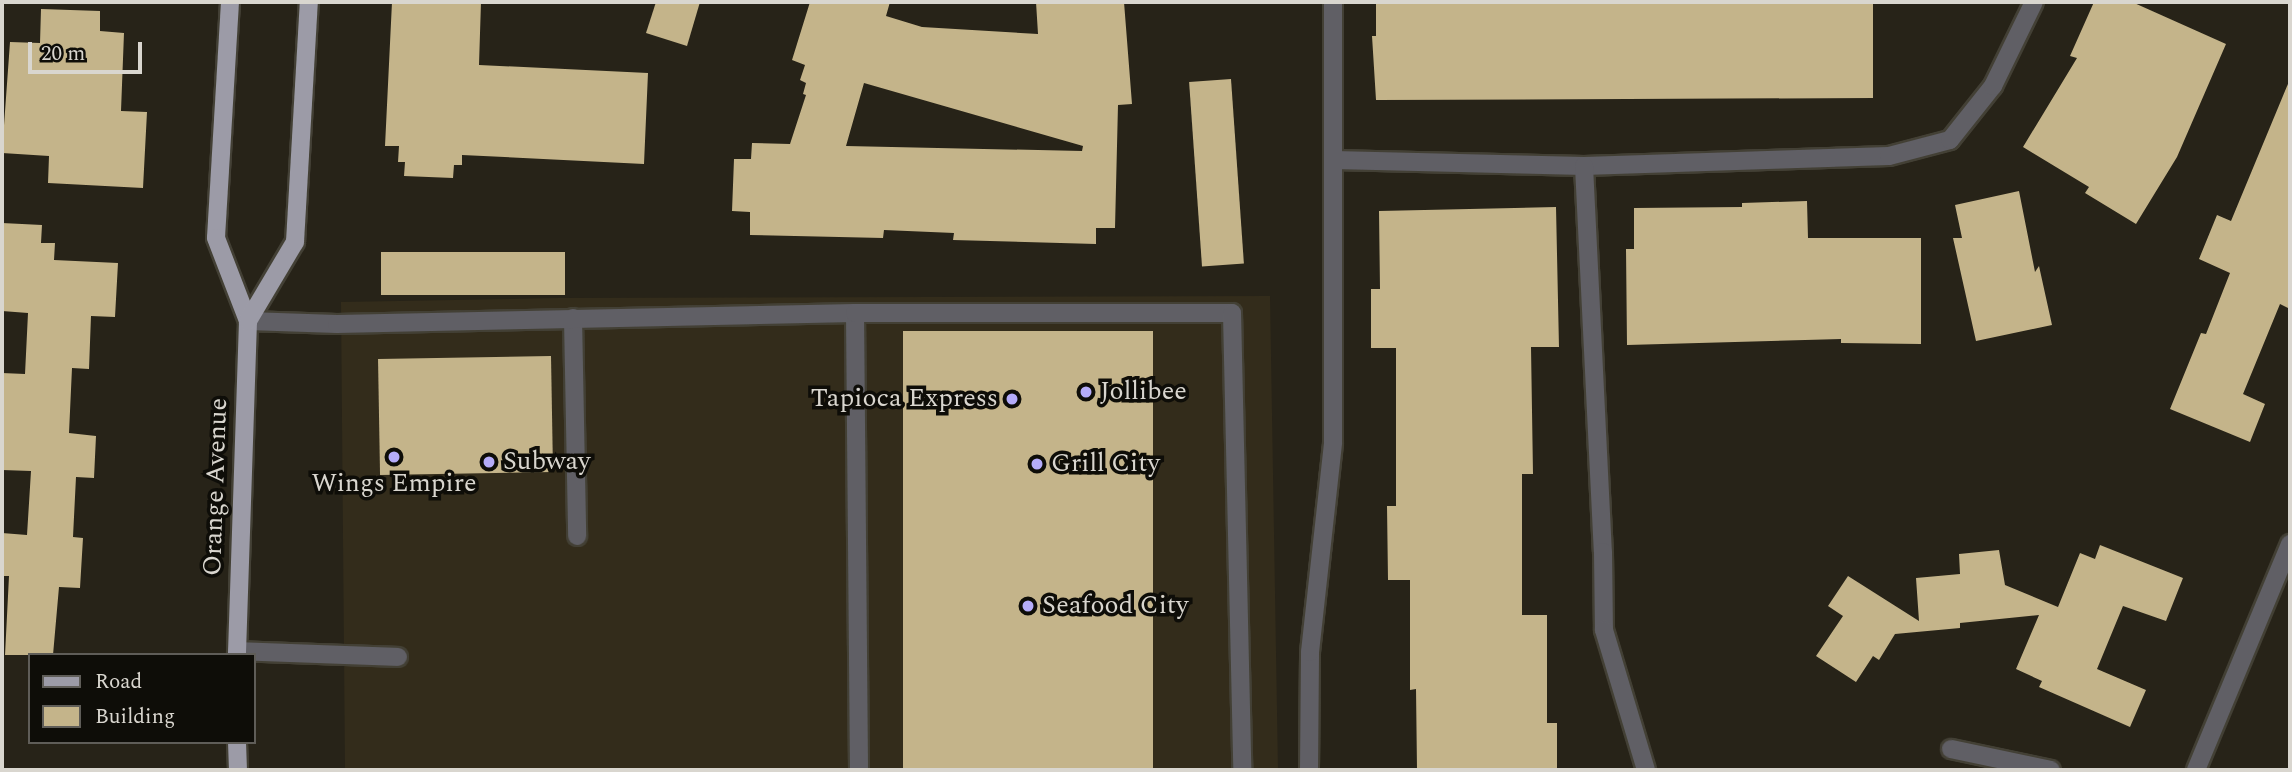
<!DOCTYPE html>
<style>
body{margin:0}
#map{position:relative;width:2292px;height:772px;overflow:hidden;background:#272318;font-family:Spectral,serif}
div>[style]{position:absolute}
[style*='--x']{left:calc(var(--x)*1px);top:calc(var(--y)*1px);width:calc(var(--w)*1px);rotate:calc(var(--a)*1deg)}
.built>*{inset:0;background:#332c1b}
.building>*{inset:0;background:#c4b48a;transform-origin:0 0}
.roads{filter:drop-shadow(2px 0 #434035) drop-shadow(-2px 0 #434035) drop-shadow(0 2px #434035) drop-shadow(0 -2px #434035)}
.minor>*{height:18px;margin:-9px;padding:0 9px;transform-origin:9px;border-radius:9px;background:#605f65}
.major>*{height:18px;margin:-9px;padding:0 9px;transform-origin:9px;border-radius:9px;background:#9c9ba7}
.dots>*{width:19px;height:19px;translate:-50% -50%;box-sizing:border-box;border:4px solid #0e0d08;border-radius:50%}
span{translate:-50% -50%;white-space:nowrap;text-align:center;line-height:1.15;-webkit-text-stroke:7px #0e0d08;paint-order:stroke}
.poi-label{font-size:26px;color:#d9d6cf}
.left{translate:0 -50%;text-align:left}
.right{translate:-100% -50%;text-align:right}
.street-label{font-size:26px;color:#d9d6cf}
.frame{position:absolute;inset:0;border:4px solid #d9d6cf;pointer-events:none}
.legend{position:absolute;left:28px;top:653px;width:228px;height:91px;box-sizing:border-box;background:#0e0d08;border:2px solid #5f5d58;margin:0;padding:9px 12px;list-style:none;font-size:21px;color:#d9d6cf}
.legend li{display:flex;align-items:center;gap:14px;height:35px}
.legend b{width:35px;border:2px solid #5f5d58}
.scale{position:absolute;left:28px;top:42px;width:114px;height:32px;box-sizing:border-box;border:4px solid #d9d6cf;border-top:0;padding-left:9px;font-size:21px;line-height:24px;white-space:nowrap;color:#d9d6cf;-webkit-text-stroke:5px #0e0d08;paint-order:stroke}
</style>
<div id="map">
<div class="built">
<i style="clip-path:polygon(1270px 296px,1278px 770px,345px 770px,341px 302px,558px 298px)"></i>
</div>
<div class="building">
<i style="clip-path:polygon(392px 2px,481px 2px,479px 65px,648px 73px,644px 164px,462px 155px,462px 165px,454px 165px,453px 178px,404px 176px,405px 162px,398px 162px,399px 146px,385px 146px)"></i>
<i style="clip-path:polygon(656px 2px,700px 2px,687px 46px,646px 33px)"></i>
<i style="clip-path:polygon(evenodd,810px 2px,890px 2px,886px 16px,922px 27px,1038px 34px,1036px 2px,1124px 2px,1132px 104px,1118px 105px,1115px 228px,1096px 228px,1096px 244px,953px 240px,954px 233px,884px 230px,883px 238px,750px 235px,750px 212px,732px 211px,734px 159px,751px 159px,752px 143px,790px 144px,806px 95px,803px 94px,806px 83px,800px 80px,805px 65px,792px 60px,810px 2px,864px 83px,1083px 146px,1082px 151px,846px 146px,864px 83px)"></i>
<i style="clip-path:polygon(1376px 2px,1873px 2px,1873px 98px,1376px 100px,1372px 36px,1376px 36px)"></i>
<i style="clip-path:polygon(2094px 2px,2132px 2px,2226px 44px,2177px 157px,2136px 224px,2085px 193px,2089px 187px,2023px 147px,2077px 58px,2070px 56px)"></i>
<i style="clip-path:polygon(41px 9px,100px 11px,100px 31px,124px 33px,121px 111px,147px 112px,143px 188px,48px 183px,49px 156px,2px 153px,10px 42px,40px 43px)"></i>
<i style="left:1231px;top:79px;width:185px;height:42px;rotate:86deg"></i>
<i style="clip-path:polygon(2290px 79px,2290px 309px,2280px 304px,2243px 394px,2265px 404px,2250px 442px,2170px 409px,2201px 333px,2206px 334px,2230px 273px,2199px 259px,2217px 215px,2231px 221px)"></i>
<i style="clip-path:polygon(2019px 191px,2035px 272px,2039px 266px,2052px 325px,1976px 341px,1953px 238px,1962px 238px,1955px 205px)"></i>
<i style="clip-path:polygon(1807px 201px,1808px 238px,1921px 238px,1921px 344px,1841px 343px,1841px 339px,1627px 345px,1626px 249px,1634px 249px,1634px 208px,1742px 207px,1742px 203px)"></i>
<i style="clip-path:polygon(1556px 207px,1559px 347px,1531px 347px,1533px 474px,1522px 474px,1522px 615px,1547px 615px,1547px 723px,1557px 723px,1557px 770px,1417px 770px,1416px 689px,1410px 690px,1410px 580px,1388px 580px,1387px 506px,1396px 506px,1396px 348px,1371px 348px,1371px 289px,1380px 289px,1379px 211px)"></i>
<i style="clip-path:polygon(2px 223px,42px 225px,41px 243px,55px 243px,54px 260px,118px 263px,115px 317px,91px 316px,89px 369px,72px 368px,69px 433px,96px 436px,94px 478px,76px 477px,73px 537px,83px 538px,80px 588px,59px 587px,53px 655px,5px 655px,9px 576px,2px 576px,2px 533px,27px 535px,31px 471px,2px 470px,2px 373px,25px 374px,28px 313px,2px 311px)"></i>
<i style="left:565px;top:252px;width:43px;height:184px;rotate:90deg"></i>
<i style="left:1153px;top:331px;width:439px;height:250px;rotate:90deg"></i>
<i style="left:551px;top:356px;width:116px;height:173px;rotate:89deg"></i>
<i style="clip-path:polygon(2100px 545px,2183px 578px,2166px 621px,2123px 606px,2097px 669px,2146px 690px,2130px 727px,2039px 687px,2042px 681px,2016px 669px,2039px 615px,1960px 623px,1960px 628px,1895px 634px,1879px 660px,1873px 656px,1856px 682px,1816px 656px,1843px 616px,1828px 606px,1848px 576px,1919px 621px,1916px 578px,1960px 574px,1959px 554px,1999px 550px,2005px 585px,2058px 607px,2080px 553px,2095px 559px)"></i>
</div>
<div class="roads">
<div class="minor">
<i style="--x:1334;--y:160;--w:250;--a:1.4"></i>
<i style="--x:1584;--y:166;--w:305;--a:-1.9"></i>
<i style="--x:1889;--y:156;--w:63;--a:-14.7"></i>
<i style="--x:1950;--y:140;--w:69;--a:-51.5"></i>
<i style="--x:1993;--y:86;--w:93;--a:-64"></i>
<i style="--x:1584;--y:166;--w:386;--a:87.2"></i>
<i style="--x:1603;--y:552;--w:78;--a:89.3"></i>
<i style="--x:1604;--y:630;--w:146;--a:73.3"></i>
<i style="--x:573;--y:318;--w:218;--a:88.9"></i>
<i style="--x:248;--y:321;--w:89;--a:1.9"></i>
<i style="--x:337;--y:324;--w:518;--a:-1.22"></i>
<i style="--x:237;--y:651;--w:161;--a:2.1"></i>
<i style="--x:1951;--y:749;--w:102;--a:11.9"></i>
<i style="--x:859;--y:770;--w:457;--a:-90.5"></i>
<i style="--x:855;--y:313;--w:377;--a:0"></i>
<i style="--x:1232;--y:313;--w:457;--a:88.7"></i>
<i style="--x:1309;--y:770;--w:118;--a:-89.5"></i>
<i style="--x:1310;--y:652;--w:211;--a:-83.7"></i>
<i style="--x:1333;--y:442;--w:440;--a:-90"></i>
<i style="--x:2196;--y:770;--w:245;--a:-67.4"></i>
</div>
<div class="major">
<i style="--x:230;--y:2;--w:236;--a:93.4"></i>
<i style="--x:216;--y:238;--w:89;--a:68.9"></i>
<i style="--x:248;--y:321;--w:334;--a:91.9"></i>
<i style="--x:248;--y:321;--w:92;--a:-59.3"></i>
<i style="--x:295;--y:242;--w:240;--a:-86.7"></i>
<i style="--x:237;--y:742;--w:28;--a:88"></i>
</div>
</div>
<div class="dots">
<i style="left:1086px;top:392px;background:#b5acf9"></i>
<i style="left:1012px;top:399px;background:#b5acf9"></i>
<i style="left:394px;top:457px;background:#b5acf9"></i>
<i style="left:489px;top:462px;background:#b5acf9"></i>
<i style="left:1037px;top:464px;background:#b5acf9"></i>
<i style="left:1028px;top:606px;background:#b5acf9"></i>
</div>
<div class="poi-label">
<span class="left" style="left:1100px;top:392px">Jollibee</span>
<span class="right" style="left:998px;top:399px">Tapioca Express</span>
<span class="left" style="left:503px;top:462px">Subway</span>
<span class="left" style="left:1051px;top:464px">Grill City</span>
<span style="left:394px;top:484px">Wings Empire</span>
<span class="left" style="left:1042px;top:606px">Seafood City</span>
</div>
<div class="street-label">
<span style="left:216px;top:487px;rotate:-88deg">Orange Avenue</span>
</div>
<div class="frame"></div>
<ul class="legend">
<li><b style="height:9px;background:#9c9ba7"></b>Road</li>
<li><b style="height:19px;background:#c4b48a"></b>Building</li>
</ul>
<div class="scale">20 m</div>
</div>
